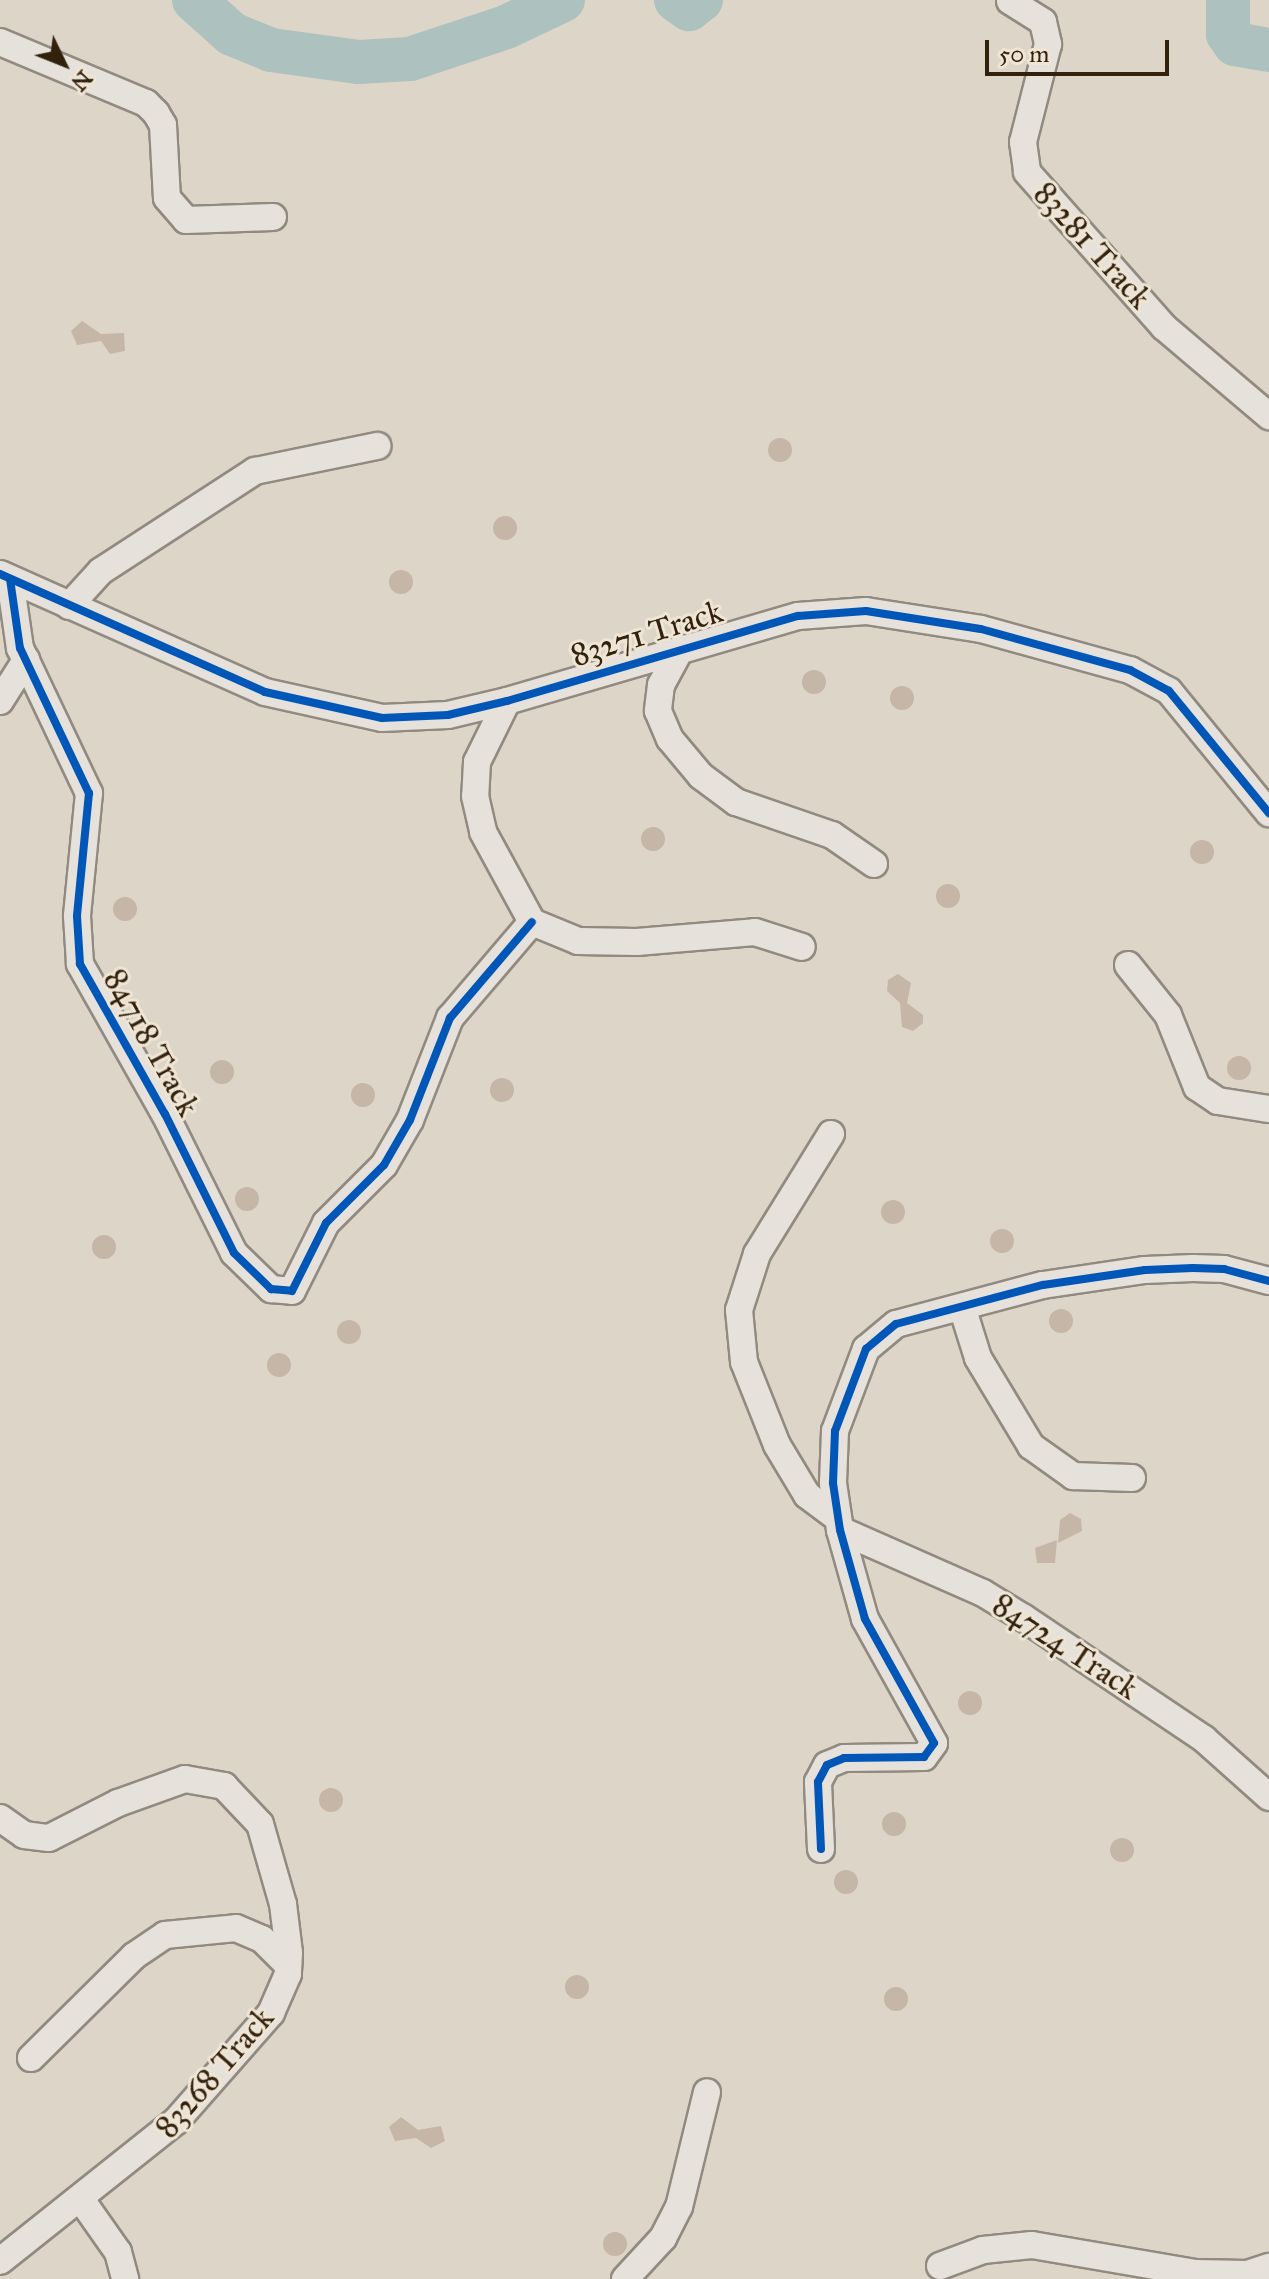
<!DOCTYPE html>
<style>
body{margin:0}
#map{position:relative;width:1269px;height:2279px;overflow:hidden;background:#ddd5c7;font-family:"IM FELL Great Primer",serif}
div>[style]{position:absolute}
[style*='--x']{left:calc(var(--x)*1px);top:calc(var(--y)*1px);width:calc(var(--w)*1px);rotate:calc(var(--a)*1deg)}
.river>*{height:44px;margin:-22px;padding:0 22px;transform-origin:22px;border-radius:22px;background:#adc1be}
.building>*{inset:0;background:#c6b6a7}
.round{border-radius:50%}
.roads{filter:drop-shadow(2px 0 #918a80) drop-shadow(-2px 0 #918a80) drop-shadow(0 2px #918a80) drop-shadow(0 -2px #918a80)}
.minor>*{height:26px;margin:-13px;padding:0 13px;transform-origin:13px;border-radius:13px;background:#e6e1da}
.cycleway>*{height:8px;margin:-4px;padding:0 4px;transform-origin:4px;border-radius:4px;background:#0057b8}
span{translate:-50% -50%;white-space:nowrap;text-align:center;line-height:1.15;-webkit-text-stroke:6px #efe5d5;paint-order:stroke}
.street-label{font-size:32px;color:#32210d}
.north{position:absolute;left:24px;top:24px;width:80px;height:80px;-webkit-text-stroke:6px #efe5d5;paint-order:stroke;rotate:133deg;font-size:22px;font-weight:700;line-height:32px;text-align:center;color:#32210d}
.north::after{content:'';display:block;margin:auto;width:28px;height:36px;background:#32210d;clip-path:polygon(50% 0,100% 100%,50% 72%,0 100%)}
.scale{position:absolute;left:985px;top:40px;width:184px;height:36px;box-sizing:border-box;border:4px solid #32210d;border-top:0;padding-left:10px;font-size:24px;line-height:28px;white-space:nowrap;color:#32210d;-webkit-text-stroke:6px #efe5d5;paint-order:stroke}
</style>
<div id="map">
<div class="river">
<i style="--x:194;--y:0;--w:51;--a:41.8"></i>
<i style="--x:232;--y:34;--w:42;--a:22.3"></i>
<i style="--x:271;--y:50;--w:89;--a:7.8"></i>
<i style="--x:359;--y:62;--w:51;--a:-3.4"></i>
<i style="--x:410;--y:59;--w:101;--a:-18.4"></i>
<i style="--x:506;--y:27;--w:63;--a:-25.3"></i>
<i style="--x:676;--y:0;--w:16;--a:35"></i>
<i style="--x:689;--y:9;--w:15;--a:-37"></i>
<i style="--x:1228;--y:0;--w:34;--a:90"></i>
<i style="--x:1228;--y:34;--w:12;--a:55"></i>
<i style="--x:1235;--y:44;--w:35;--a:10"></i>
</div>
<div class="building">
<i style="clip-path:polygon(82px 321px,101px 334px,124px 333px,125px 351px,110px 354px,101px 341px,77px 345px,71px 331px)"></i>
<i class="round" style="left:768px;top:438px;width:24px;height:24px"></i>
<i class="round" style="left:493px;top:516px;width:24px;height:24px"></i>
<i class="round" style="left:389px;top:570px;width:24px;height:24px"></i>
<i class="round" style="left:802px;top:670px;width:24px;height:24px"></i>
<i class="round" style="left:890px;top:686px;width:24px;height:24px"></i>
<i class="round" style="left:641px;top:827px;width:24px;height:24px"></i>
<i class="round" style="left:1190px;top:840px;width:24px;height:24px"></i>
<i class="round" style="left:936px;top:884px;width:24px;height:24px"></i>
<i class="round" style="left:113px;top:897px;width:24px;height:24px"></i>
<i style="clip-path:polygon(898px 974px,911px 983px,907px 1003px,923px 1015px,923px 1023px,913px 1031px,902px 1027px,900px 1003px,887px 991px,888px 980px)"></i>
<i class="round" style="left:1227px;top:1056px;width:24px;height:24px"></i>
<i class="round" style="left:210px;top:1060px;width:24px;height:24px"></i>
<i class="round" style="left:490px;top:1078px;width:24px;height:24px"></i>
<i class="round" style="left:351px;top:1083px;width:24px;height:24px"></i>
<i class="round" style="left:235px;top:1187px;width:24px;height:24px"></i>
<i class="round" style="left:881px;top:1200px;width:24px;height:24px"></i>
<i class="round" style="left:990px;top:1229px;width:24px;height:24px"></i>
<i class="round" style="left:92px;top:1235px;width:24px;height:24px"></i>
<i class="round" style="left:1049px;top:1309px;width:24px;height:24px"></i>
<i class="round" style="left:337px;top:1320px;width:24px;height:24px"></i>
<i class="round" style="left:267px;top:1353px;width:24px;height:24px"></i>
<i style="clip-path:polygon(1070px 1513px,1081px 1519px,1082px 1531px,1058px 1543px,1060px 1520px)"></i>
<i style="clip-path:polygon(1057px 1540px,1055px 1563px,1037px 1563px,1035px 1548px)"></i>
<i class="round" style="left:958px;top:1691px;width:24px;height:24px"></i>
<i class="round" style="left:319px;top:1788px;width:24px;height:24px"></i>
<i class="round" style="left:882px;top:1812px;width:24px;height:24px"></i>
<i class="round" style="left:1110px;top:1838px;width:24px;height:24px"></i>
<i class="round" style="left:834px;top:1870px;width:24px;height:24px"></i>
<i class="round" style="left:565px;top:1975px;width:24px;height:24px"></i>
<i class="round" style="left:884px;top:1987px;width:24px;height:24px"></i>
<i style="clip-path:polygon(401px 2117px,418px 2130px,441px 2126px,445px 2141px,431px 2148px,416px 2138px,395px 2141px,389px 2127px)"></i>
<i class="round" style="left:603px;top:2232px;width:24px;height:24px"></i>
</div>
<div class="roads">
<div class="minor">
<i style="--x:1010;--y:1;--w:39;--a:32"></i>
<i style="--x:1043;--y:22;--w:23;--a:77"></i>
<i style="--x:1048;--y:44;--w:101;--a:104.3"></i>
<i style="--x:1023;--y:142;--w:30;--a:82"></i>
<i style="--x:1027;--y:172;--w:207;--a:48.5"></i>
<i style="--x:1164;--y:327;--w:138;--a:40.3"></i>
<i style="--x:0;--y:42;--w:158;--a:22.7"></i>
<i style="--x:146;--y:103;--w:14;--a:45"></i>
<i style="--x:156;--y:113;--w:14;--a:60"></i>
<i style="--x:163;--y:125;--w:73;--a:86.9"></i>
<i style="--x:167;--y:198;--w:29;--a:49"></i>
<i style="--x:186;--y:220;--w:87;--a:-2"></i>
<i style="--x:0;--y:574;--w:290;--a:24"></i>
<i style="--x:265;--y:692;--w:120;--a:12.5"></i>
<i style="--x:382;--y:718;--w:66;--a:-2.6"></i>
<i style="--x:448;--y:715;--w:61;--a:-13.3"></i>
<i style="--x:507;--y:701;--w:303;--a:-16.3"></i>
<i style="--x:798;--y:616;--w:68;--a:-4.2"></i>
<i style="--x:866;--y:611;--w:116;--a:8.9"></i>
<i style="--x:981;--y:629;--w:155;--a:15.4"></i>
<i style="--x:1130;--y:670;--w:44;--a:28.3"></i>
<i style="--x:1169;--y:691;--w:158;--a:50.7"></i>
<i style="--x:10;--y:579;--w:70;--a:81.8"></i>
<i style="--x:20;--y:648;--w:161;--a:64.6"></i>
<i style="--x:89;--y:793;--w:124;--a:95.6"></i>
<i style="--x:77;--y:916;--w:48;--a:86.4"></i>
<i style="--x:80;--y:964;--w:172;--a:60.5"></i>
<i style="--x:165;--y:1114;--w:155;--a:63.6"></i>
<i style="--x:234;--y:1253;--w:52;--a:44.2"></i>
<i style="--x:271;--y:1289;--w:21;--a:5"></i>
<i style="--x:292;--y:1291;--w:76;--a:-63.4"></i>
<i style="--x:326;--y:1223;--w:82;--a:-45"></i>
<i style="--x:384;--y:1165;--w:52;--a:-60"></i>
<i style="--x:410;--y:1120;--w:110;--a:-68.6"></i>
<i style="--x:450;--y:1018;--w:126;--a:-49.5"></i>
<i style="--x:69;--y:606;--w:47;--a:-47.6"></i>
<i style="--x:101;--y:571;--w:184;--a:-33"></i>
<i style="--x:255;--y:471;--w:125;--a:-11.6"></i>
<i style="--x:681;--y:648;--w:42;--a:118.4"></i>
<i style="--x:661;--y:685;--w:26;--a:97"></i>
<i style="--x:658;--y:711;--w:30;--a:67"></i>
<i style="--x:670;--y:739;--w:48;--a:50"></i>
<i style="--x:701;--y:776;--w:44;--a:36.6"></i>
<i style="--x:736;--y:802;--w:102;--a:19"></i>
<i style="--x:832;--y:835;--w:51;--a:34.6"></i>
<i style="--x:0;--y:701;--w:49;--a:-57.6"></i>
<i style="--x:507;--y:701;--w:68;--a:116.2"></i>
<i style="--x:477;--y:762;--w:34;--a:93"></i>
<i style="--x:475;--y:796;--w:37;--a:77"></i>
<i style="--x:483;--y:832;--w:102;--a:61.4"></i>
<i style="--x:532;--y:922;--w:50;--a:22.4"></i>
<i style="--x:578;--y:941;--w:59;--a:1"></i>
<i style="--x:637;--y:942;--w:118;--a:-4.8"></i>
<i style="--x:755;--y:932;--w:49;--a:17.7"></i>
<i style="--x:1128;--y:965;--w:64;--a:51.3"></i>
<i style="--x:1168;--y:1015;--w:78;--a:68.1"></i>
<i style="--x:1197;--y:1087;--w:25;--a:34"></i>
<i style="--x:1218;--y:1101;--w:52;--a:8.9"></i>
<i style="--x:831;--y:1134;--w:141;--a:121.7"></i>
<i style="--x:757;--y:1254;--w:59;--a:107.8"></i>
<i style="--x:739;--y:1310;--w:52;--a:84.5"></i>
<i style="--x:744;--y:1362;--w:89;--a:68.3"></i>
<i style="--x:777;--y:1445;--w:58;--a:59"></i>
<i style="--x:807;--y:1495;--w:39;--a:37"></i>
<i style="--x:963;--y:1310;--w:50;--a:72.6"></i>
<i style="--x:978;--y:1358;--w:103;--a:58.9"></i>
<i style="--x:1031;--y:1446;--w:52;--a:35.5"></i>
<i style="--x:1073;--y:1476;--w:59;--a:1.9"></i>
<i style="--x:840;--y:1530;--w:156;--a:23.8"></i>
<i style="--x:983;--y:1593;--w:48;--a:31.4"></i>
<i style="--x:1024;--y:1618;--w:217;--a:33.9"></i>
<i style="--x:1204;--y:1739;--w:87;--a:41.7"></i>
<i style="--x:0;--y:1818;--w:29;--a:35"></i>
<i style="--x:24;--y:1835;--w:25;--a:7"></i>
<i style="--x:49;--y:1838;--w:77;--a:-26.9"></i>
<i style="--x:118;--y:1803;--w:71;--a:-19.7"></i>
<i style="--x:185;--y:1779;--w:40;--a:10"></i>
<i style="--x:224;--y:1786;--w:52;--a:46.5"></i>
<i style="--x:260;--y:1824;--w:83;--a:74"></i>
<i style="--x:283;--y:1904;--w:49;--a:83"></i>
<i style="--x:289;--y:1953;--w:21;--a:93"></i>
<i style="--x:288;--y:1974;--w:43;--a:113.6"></i>
<i style="--x:271;--y:2013;--w:144;--a:131.3"></i>
<i style="--x:176;--y:2121;--w:225;--a:141.5"></i>
<i style="--x:821;--y:1849;--w:67;--a:-92.6"></i>
<i style="--x:818;--y:1782;--w:19;--a:-62"></i>
<i style="--x:827;--y:1765;--w:18;--a:-22"></i>
<i style="--x:844;--y:1758;--w:80;--a:-0.7"></i>
<i style="--x:924;--y:1757;--w:17;--a:-54"></i>
<i style="--x:934;--y:1743;--w:142;--a:-119.1"></i>
<i style="--x:865;--y:1619;--w:92;--a:-105.7"></i>
<i style="--x:840;--y:1530;--w:48;--a:-98.5"></i>
<i style="--x:833;--y:1483;--w:52;--a:-87.8"></i>
<i style="--x:835;--y:1431;--w:88;--a:-69.3"></i>
<i style="--x:866;--y:1349;--w:39;--a:-40"></i>
<i style="--x:896;--y:1324;--w:152;--a:-14.9"></i>
<i style="--x:1043;--y:1285;--w:103;--a:-8.4"></i>
<i style="--x:1145;--y:1270;--w:48;--a:-2.4"></i>
<i style="--x:1193;--y:1268;--w:31;--a:2"></i>
<i style="--x:1224;--y:1269;--w:47;--a:14.9"></i>
<i style="--x:31;--y:2058;--w:145;--a:-44.7"></i>
<i style="--x:134;--y:1956;--w:37;--a:-34"></i>
<i style="--x:165;--y:1935;--w:71;--a:-5.6"></i>
<i style="--x:236;--y:1928;--w:28;--a:23"></i>
<i style="--x:262;--y:1939;--w:37;--a:45"></i>
<i style="--x:80;--y:2198;--w:66;--a:54.9"></i>
<i style="--x:118;--y:2252;--w:28;--a:75"></i>
<i style="--x:940;--y:2266;--w:46;--a:-20.4"></i>
<i style="--x:983;--y:2250;--w:49;--a:-5.8"></i>
<i style="--x:1032;--y:2245;--w:166;--a:9.7"></i>
<i style="--x:1196;--y:2273;--w:51;--a:1.1"></i>
<i style="--x:1247;--y:2274;--w:23;--a:-18"></i>
<i style="--x:625;--y:2279;--w:56;--a:-47.2"></i>
<i style="--x:663;--y:2238;--w:35;--a:-63"></i>
<i style="--x:679;--y:2207;--w:118;--a:-76.3"></i>
</div>
</div>
<div class="cycleway">
<i style="--x:0;--y:574;--w:290;--a:24"></i>
<i style="--x:265;--y:692;--w:120;--a:12.5"></i>
<i style="--x:382;--y:718;--w:66;--a:-2.6"></i>
<i style="--x:448;--y:715;--w:61;--a:-13.3"></i>
<i style="--x:507;--y:701;--w:303;--a:-16.3"></i>
<i style="--x:798;--y:616;--w:68;--a:-4.2"></i>
<i style="--x:866;--y:611;--w:116;--a:8.9"></i>
<i style="--x:981;--y:629;--w:155;--a:15.4"></i>
<i style="--x:1130;--y:670;--w:44;--a:28.3"></i>
<i style="--x:1169;--y:691;--w:158;--a:50.7"></i>
<i style="--x:10;--y:579;--w:70;--a:81.8"></i>
<i style="--x:20;--y:648;--w:161;--a:64.6"></i>
<i style="--x:89;--y:793;--w:124;--a:95.6"></i>
<i style="--x:77;--y:916;--w:48;--a:86.4"></i>
<i style="--x:80;--y:964;--w:172;--a:60.5"></i>
<i style="--x:165;--y:1114;--w:155;--a:63.6"></i>
<i style="--x:234;--y:1253;--w:52;--a:44.2"></i>
<i style="--x:271;--y:1289;--w:21;--a:5"></i>
<i style="--x:292;--y:1291;--w:76;--a:-63.4"></i>
<i style="--x:326;--y:1223;--w:82;--a:-45"></i>
<i style="--x:384;--y:1165;--w:52;--a:-60"></i>
<i style="--x:410;--y:1120;--w:110;--a:-68.6"></i>
<i style="--x:450;--y:1018;--w:126;--a:-49.5"></i>
<i style="--x:821;--y:1849;--w:67;--a:-92.6"></i>
<i style="--x:818;--y:1782;--w:19;--a:-62"></i>
<i style="--x:827;--y:1765;--w:18;--a:-22"></i>
<i style="--x:844;--y:1758;--w:80;--a:-0.7"></i>
<i style="--x:924;--y:1757;--w:17;--a:-54"></i>
<i style="--x:934;--y:1743;--w:142;--a:-119.1"></i>
<i style="--x:865;--y:1619;--w:92;--a:-105.7"></i>
<i style="--x:840;--y:1530;--w:48;--a:-98.5"></i>
<i style="--x:833;--y:1483;--w:52;--a:-87.8"></i>
<i style="--x:835;--y:1431;--w:88;--a:-69.3"></i>
<i style="--x:866;--y:1349;--w:39;--a:-40"></i>
<i style="--x:896;--y:1324;--w:152;--a:-14.9"></i>
<i style="--x:1043;--y:1285;--w:103;--a:-8.4"></i>
<i style="--x:1145;--y:1270;--w:48;--a:-2.4"></i>
<i style="--x:1193;--y:1268;--w:31;--a:2"></i>
<i style="--x:1224;--y:1269;--w:47;--a:14.9"></i>
</div>
<div class="street-label">
<span style="left:1092px;top:246px;rotate:48deg">83281 Track</span>
<span style="left:647px;top:634px;rotate:-17deg">83271 Track</span>
<span style="left:151px;top:1043px;rotate:61deg">84718 Track</span>
<span style="left:1065px;top:1647px;rotate:33deg">84724 Track</span>
<span style="left:215px;top:2073px;rotate:-49deg">83268 Track</span>
</div>
<div class="north">N</div>
<div class="scale">50 m</div>
</div>
